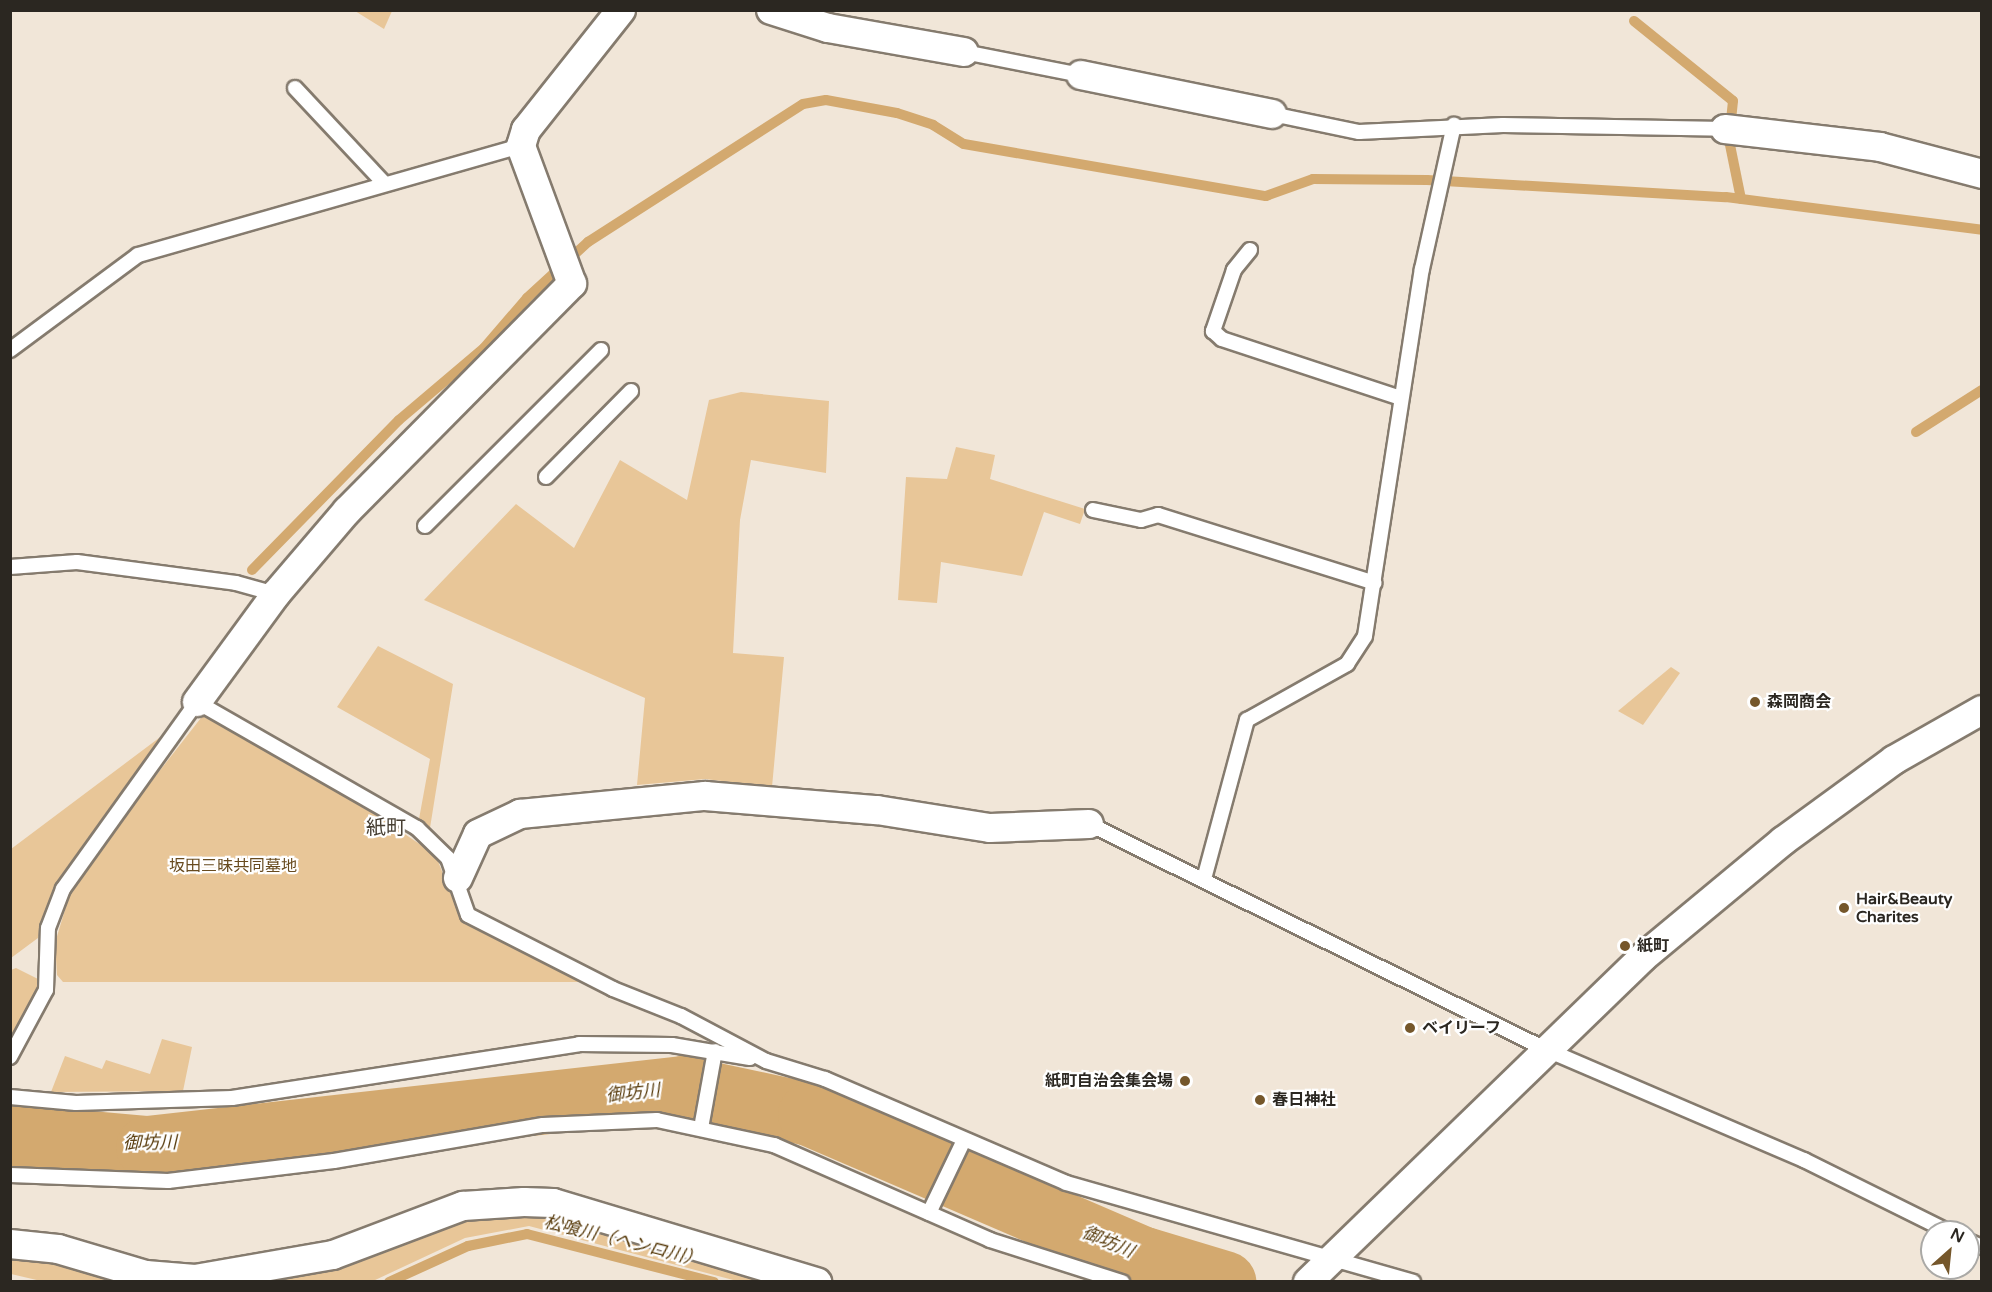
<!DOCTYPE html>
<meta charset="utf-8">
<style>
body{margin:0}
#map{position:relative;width:1992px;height:1292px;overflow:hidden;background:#f1e6d8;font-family:"Varela Round","Noto Sans JP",sans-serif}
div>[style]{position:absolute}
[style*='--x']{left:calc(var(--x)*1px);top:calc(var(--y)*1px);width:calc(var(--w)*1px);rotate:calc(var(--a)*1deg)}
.green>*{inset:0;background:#e8c698}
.stream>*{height:10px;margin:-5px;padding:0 5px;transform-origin:5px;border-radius:5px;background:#d3a96f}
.river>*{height:63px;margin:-31.5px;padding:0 31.5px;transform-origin:31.5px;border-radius:31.5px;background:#d3a96f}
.roads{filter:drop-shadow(2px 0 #857b6e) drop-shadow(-2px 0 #857b6e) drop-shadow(0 2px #857b6e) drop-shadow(0 -2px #857b6e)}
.lane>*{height:14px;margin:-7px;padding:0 7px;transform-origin:7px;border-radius:7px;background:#fff}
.street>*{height:28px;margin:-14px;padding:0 14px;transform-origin:14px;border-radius:14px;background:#fff}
.dots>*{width:16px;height:16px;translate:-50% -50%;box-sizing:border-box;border:3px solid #fff;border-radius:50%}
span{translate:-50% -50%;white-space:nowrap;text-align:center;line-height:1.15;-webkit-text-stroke:4.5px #fff;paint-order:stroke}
.poi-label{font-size:16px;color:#2b2721;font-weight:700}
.left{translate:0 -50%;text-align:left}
.right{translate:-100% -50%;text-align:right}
.park-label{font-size:16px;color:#684b1f}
.water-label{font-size:18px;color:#583b0c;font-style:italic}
.quarter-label{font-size:20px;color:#463e32}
.frame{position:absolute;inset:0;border:12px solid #2b2721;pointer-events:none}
.north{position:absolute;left:1920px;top:1220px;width:60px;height:60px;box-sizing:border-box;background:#fff;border:2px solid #aaa9a6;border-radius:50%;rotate:27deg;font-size:16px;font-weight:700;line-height:24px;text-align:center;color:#2b2721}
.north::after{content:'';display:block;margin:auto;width:21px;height:27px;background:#75572b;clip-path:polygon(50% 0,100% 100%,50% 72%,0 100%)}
</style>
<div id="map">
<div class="green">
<i style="clip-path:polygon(355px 11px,392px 11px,384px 29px)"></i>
<i style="clip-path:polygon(741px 392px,829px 401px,826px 473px,751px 460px,740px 520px,733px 653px,784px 657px,772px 787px,705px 779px,637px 785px,645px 698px,424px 600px,516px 504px,574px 548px,620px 460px,687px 500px,709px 400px)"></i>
<i style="clip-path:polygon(956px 447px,995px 455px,990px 479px,1085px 509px,1080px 524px,1044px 512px,1022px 576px,941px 562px,937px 603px,898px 600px,906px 477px,947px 479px)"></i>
<i style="clip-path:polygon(378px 646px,453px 684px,430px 828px,419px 819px,430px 759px,337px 707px)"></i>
<i style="clip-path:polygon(1671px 667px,1680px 673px,1643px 725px,1618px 711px)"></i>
<i style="clip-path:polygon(204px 714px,357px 802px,424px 847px,438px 861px,459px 915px,472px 924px,589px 982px,63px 982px,57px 975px,55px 943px,70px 893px,83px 869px)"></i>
<i style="clip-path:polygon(167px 732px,59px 879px,38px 938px,11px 958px,11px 849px)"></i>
<i style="clip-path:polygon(16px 968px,38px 979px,38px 986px,11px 1046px,11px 970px)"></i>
<i style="clip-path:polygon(162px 1039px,192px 1047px,183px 1091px,51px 1092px,65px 1056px,102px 1069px,106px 1060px,150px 1074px)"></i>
<i style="clip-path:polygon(512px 1212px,560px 1217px,777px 1281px,737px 1281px,529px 1226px,465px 1238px,373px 1281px,240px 1282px,458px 1220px)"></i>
<i style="clip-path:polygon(10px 1255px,31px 1256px,129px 1281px,41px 1281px,11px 1274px)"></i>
</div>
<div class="stream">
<i style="--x:1634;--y:21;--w:127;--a:38.9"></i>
<i style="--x:1733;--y:101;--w:39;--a:96"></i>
<i style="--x:1729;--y:140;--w:60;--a:78.5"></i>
<i style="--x:1916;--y:432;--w:78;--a:-32.5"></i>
<i style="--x:252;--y:570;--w:210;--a:-45.6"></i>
<i style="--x:399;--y:420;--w:111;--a:-40.3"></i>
<i style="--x:484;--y:348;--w:66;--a:-49.3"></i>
<i style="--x:527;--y:298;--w:83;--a:-42.6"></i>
<i style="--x:588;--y:242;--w:255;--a:-32.7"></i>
<i style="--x:803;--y:104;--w:23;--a:-10"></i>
<i style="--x:826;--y:100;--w:72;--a:10.4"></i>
<i style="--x:897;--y:113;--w:38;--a:18"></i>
<i style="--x:933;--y:125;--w:36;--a:32"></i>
<i style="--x:964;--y:144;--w:306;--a:9.8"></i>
<i style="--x:1266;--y:196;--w:50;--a:-19.9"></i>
<i style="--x:1313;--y:179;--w:114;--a:0.5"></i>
<i style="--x:1427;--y:180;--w:299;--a:3.3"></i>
<i style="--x:1726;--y:197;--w:258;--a:7.3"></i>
<i style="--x:389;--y:1282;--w:87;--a:-24.5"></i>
<i style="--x:468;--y:1246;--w:60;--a:-11.5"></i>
<i style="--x:527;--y:1234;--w:193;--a:14.4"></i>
</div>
<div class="river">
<i style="--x:10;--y:1135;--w:138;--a:5"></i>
<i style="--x:147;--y:1147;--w:539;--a:-6.39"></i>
<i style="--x:683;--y:1087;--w:129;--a:12.1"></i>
<i style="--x:809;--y:1114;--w:365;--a:23.3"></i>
<i style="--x:1144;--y:1258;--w:84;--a:16.7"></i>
</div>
<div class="roads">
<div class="lane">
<i style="--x:964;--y:52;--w:119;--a:11.1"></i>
<i style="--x:295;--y:88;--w:130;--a:46.9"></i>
<i style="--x:1272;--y:114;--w:89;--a:11.7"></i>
<i style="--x:1359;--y:132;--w:144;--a:-2.8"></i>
<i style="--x:1503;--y:125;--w:222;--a:1"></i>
<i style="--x:1250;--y:250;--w:26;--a:129"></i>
<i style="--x:1234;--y:270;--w:65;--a:109"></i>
<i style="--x:1213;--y:331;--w:12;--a:42"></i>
<i style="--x:1222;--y:339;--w:188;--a:18.3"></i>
<i style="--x:10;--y:350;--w:159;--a:-36.6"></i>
<i style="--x:138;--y:255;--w:398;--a:-15.9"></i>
<i style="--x:546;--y:477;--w:121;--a:-45.3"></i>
<i style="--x:1093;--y:510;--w:49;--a:11.8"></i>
<i style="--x:1141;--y:520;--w:18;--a:-16"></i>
<i style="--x:1158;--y:515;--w:227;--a:17.4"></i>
<i style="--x:425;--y:526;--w:249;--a:-45"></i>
<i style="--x:10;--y:567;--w:67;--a:-4.3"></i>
<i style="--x:77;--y:562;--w:160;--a:7.5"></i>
<i style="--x:236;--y:583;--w:41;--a:15.4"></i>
<i style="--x:1089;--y:824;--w:508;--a:26.26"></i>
<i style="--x:1545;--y:1049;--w:282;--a:23.2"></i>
<i style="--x:1804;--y:1160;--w:162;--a:26.4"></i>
<i style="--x:1204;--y:879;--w:165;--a:-74.9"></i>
<i style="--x:1247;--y:720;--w:115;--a:-29.2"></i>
<i style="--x:1347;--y:664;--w:33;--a:-57"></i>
<i style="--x:1365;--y:636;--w:371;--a:-81.2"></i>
<i style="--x:1422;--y:269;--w:148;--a:-77.5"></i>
<i style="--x:10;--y:1057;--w:76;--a:-61.8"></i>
<i style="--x:46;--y:990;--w:62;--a:-88.2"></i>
<i style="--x:48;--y:928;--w:42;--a:-69"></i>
<i style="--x:63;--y:889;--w:230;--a:-54.4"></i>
<i style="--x:197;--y:702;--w:254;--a:29.8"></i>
<i style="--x:417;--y:828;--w:43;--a:44.1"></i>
<i style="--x:448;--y:858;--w:60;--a:70.7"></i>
<i style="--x:468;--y:915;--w:163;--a:27"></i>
<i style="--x:613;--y:989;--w:73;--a:21.7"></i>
<i style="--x:681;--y:1016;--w:96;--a:27.9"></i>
<i style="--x:766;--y:1061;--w:62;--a:17"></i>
<i style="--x:825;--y:1079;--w:262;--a:23.3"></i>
<i style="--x:1066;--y:1183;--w:361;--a:15.9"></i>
<i style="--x:10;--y:1097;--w:66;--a:5.2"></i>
<i style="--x:76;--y:1103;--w:156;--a:-1.8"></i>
<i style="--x:232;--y:1098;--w:351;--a:-8.8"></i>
<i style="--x:579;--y:1044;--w:93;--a:0.6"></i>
<i style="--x:672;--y:1045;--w:79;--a:9.5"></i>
<i style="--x:701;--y:1128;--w:78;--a:-79.7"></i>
<i style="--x:10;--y:1175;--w:158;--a:2.2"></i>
<i style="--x:168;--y:1181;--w:167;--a:-6.9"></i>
<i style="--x:334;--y:1161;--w:212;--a:-9.8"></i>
<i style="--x:543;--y:1125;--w:114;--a:-2.5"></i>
<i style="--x:657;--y:1120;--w:120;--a:12.1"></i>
<i style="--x:774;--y:1145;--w:236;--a:23.7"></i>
<i style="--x:990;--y:1240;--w:139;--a:17.7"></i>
<i style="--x:929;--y:1213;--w:81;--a:-64.4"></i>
<i style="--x:1968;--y:1241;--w:15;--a:23"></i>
</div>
<div class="street">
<i style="--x:771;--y:10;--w:60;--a:17.5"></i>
<i style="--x:828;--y:28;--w:138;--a:10"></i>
<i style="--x:1081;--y:75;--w:195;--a:11.5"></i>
<i style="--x:1725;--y:129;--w:156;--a:6.6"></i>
<i style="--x:1880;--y:147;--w:106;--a:14.8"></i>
<i style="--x:197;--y:702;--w:134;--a:-53.8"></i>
<i style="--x:276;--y:594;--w:109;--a:-49.5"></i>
<i style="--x:347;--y:511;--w:320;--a:-45.3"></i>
<i style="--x:572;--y:284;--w:147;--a:-110.3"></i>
<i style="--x:521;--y:146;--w:17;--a:-73"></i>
<i style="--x:526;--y:130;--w:153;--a:-51.6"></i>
<i style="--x:458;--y:878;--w:48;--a:-65.6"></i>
<i style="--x:478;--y:834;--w:47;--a:-25.5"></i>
<i style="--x:520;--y:814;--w:186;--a:-5.6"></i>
<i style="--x:705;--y:796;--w:173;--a:4.7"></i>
<i style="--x:877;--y:810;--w:114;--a:9.1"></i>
<i style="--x:990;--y:828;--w:99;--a:-2.3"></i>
<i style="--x:10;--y:1244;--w:48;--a:5.9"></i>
<i style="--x:58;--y:1249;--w:92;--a:16.5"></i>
<i style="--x:146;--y:1275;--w:49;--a:4.7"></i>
<i style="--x:195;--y:1279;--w:140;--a:-9.9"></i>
<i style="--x:333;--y:1255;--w:139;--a:-20.7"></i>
<i style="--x:463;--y:1206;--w:61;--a:-3.8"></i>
<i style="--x:524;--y:1202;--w:29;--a:2"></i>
<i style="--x:553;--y:1203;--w:276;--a:16.7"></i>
<i style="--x:1308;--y:1282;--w:465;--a:-44.1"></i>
<i style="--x:1642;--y:958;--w:183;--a:-39.7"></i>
<i style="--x:1783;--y:841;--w:137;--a:-36.1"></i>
<i style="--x:1894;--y:760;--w:101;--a:-29.6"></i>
</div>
</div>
<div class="dots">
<i style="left:1755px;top:702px;background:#75572b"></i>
<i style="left:1844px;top:908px;background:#75572b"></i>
<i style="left:1625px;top:946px;background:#75572b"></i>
<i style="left:1410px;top:1028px;background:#75572b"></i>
<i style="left:1185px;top:1081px;background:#75572b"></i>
<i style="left:1260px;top:1100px;background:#75572b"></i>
</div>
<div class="poi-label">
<span class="left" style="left:1767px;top:702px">森岡商会</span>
<span class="left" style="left:1856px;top:908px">Hair&amp;Beauty<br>Charites</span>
<span class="left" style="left:1637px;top:946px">紙町</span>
<span class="left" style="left:1422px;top:1028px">ベイリーフ</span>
<span class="right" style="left:1173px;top:1081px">紙町自治会集会場</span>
<span class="left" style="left:1272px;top:1100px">春日神社</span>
</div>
<div class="park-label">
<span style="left:233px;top:866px">坂田三昧共同墓地</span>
</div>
<div class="water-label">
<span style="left:633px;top:1093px;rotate:-6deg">御坊川</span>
<span style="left:150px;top:1143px;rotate:-1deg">御坊川</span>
<span style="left:623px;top:1241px;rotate:14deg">松喰川（ヘンロ川）</span>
<span style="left:1108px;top:1242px;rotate:23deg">御坊川</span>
</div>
<div class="quarter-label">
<span style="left:386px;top:828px">紙町</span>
</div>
<div class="frame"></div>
<div class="north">N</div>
</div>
